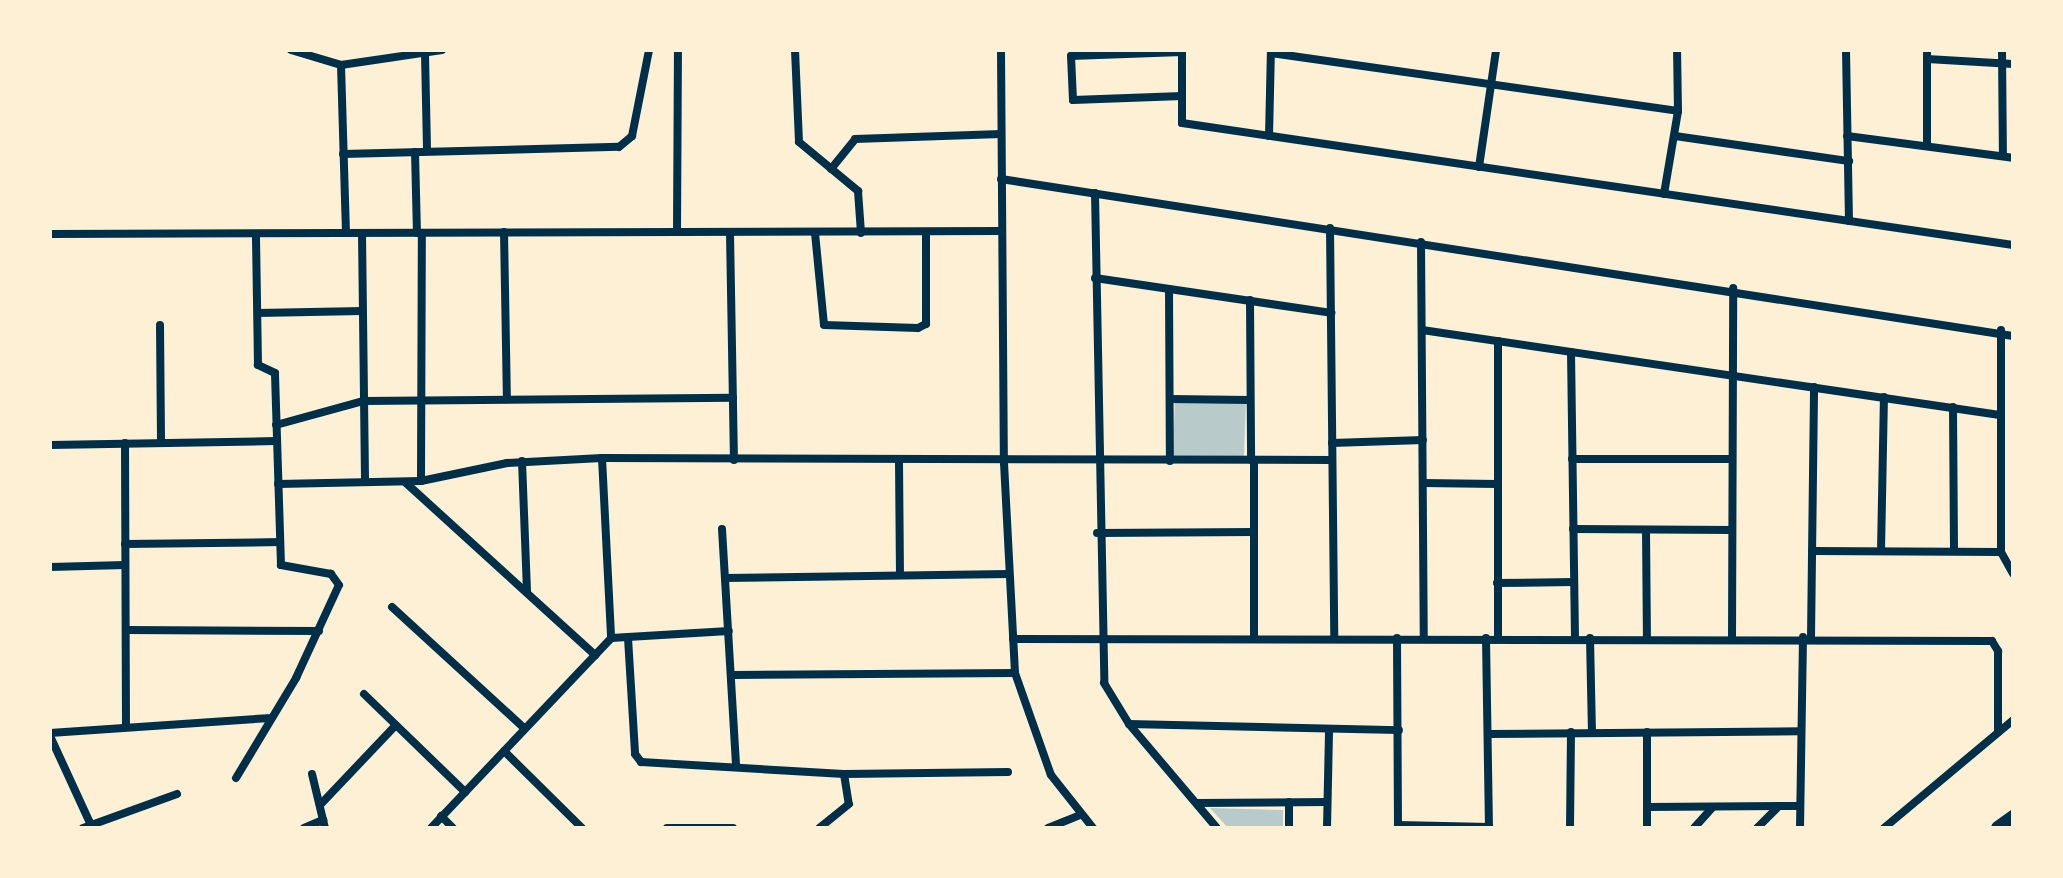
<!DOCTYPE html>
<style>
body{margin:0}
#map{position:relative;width:2063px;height:878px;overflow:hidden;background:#fdf0d5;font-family:"Exo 2",sans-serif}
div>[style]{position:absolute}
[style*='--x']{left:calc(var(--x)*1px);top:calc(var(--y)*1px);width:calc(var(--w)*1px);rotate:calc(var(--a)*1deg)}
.green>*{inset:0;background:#b9caca;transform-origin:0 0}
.minor>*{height:8px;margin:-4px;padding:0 4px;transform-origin:4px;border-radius:4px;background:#003049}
.trunk>*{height:14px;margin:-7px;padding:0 7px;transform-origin:7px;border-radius:7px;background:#003049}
span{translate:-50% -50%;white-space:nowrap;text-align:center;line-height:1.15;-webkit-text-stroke:9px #fdf0d5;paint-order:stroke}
.frame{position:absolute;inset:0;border:52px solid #fdf0d5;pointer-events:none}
</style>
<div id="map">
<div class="green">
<i style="left:1175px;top:397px;width:71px;height:60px;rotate:2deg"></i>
<i style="clip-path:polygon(1210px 808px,1283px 810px,1283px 828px,1228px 828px)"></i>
</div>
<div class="minor">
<i style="--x:291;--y:50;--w:52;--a:16.7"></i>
<i style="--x:341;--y:65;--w:102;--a:-8.4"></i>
<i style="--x:795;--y:50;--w:92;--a:87.5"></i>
<i style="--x:799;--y:142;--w:77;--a:39.7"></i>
<i style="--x:858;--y:191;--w:42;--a:85.9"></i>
<i style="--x:1001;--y:50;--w:413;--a:89.6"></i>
<i style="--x:1004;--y:463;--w:210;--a:87"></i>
<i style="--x:1015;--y:673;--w:108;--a:70.6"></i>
<i style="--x:1051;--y:775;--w:68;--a:51.6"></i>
<i style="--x:1182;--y:50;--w:73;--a:90"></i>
<i style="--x:1182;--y:123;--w:840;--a:8.35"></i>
<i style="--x:1846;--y:50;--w:171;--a:89"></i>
<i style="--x:2002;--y:50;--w:106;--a:89.5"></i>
<i style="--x:1271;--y:53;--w:411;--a:8.1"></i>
<i style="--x:425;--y:54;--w:97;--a:88.8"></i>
<i style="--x:1927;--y:59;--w:86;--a:3.3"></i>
<i style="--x:341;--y:65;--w:168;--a:88.3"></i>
<i style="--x:1182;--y:96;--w:109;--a:177.9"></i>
<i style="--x:1073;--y:100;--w:44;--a:-92.6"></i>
<i style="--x:1071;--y:56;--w:111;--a:-2.1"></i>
<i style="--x:1269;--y:136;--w:86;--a:-88.7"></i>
<i style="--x:1675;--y:136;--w:176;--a:8.2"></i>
<i style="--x:1847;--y:136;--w:167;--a:7.5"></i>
<i style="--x:1927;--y:146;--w:96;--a:-90"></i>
<i style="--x:415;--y:152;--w:81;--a:88.6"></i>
<i style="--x:343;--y:154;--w:276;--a:-1.5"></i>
<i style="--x:619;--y:147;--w:17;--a:-40"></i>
<i style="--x:632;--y:136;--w:88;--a:-78.8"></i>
<i style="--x:1479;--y:167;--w:118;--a:-81.7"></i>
<i style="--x:831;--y:169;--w:38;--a:-51"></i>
<i style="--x:855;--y:139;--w:146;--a:-2"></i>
<i style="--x:1001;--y:179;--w:1024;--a:8.82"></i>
<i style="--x:1095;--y:193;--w:490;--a:88.9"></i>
<i style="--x:1104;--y:683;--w:48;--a:58.6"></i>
<i style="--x:1129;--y:724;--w:136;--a:49.8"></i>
<i style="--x:1664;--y:194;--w:84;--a:-80.4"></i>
<i style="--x:1678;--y:111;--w:61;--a:-90.9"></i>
<i style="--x:1330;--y:228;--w:410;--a:89.4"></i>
<i style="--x:504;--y:232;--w:167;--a:89"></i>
<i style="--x:677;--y:232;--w:182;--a:-89.7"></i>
<i style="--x:362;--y:233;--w:248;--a:89.3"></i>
<i style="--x:730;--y:233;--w:227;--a:89"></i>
<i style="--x:815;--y:233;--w:92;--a:84.4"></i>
<i style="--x:824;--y:325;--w:94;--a:1.8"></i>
<i style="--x:918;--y:328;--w:9;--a:-27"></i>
<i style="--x:926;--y:324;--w:92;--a:-90"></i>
<i style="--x:50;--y:234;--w:951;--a:-0.18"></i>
<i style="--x:1421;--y:242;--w:396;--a:89.6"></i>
<i style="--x:1095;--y:278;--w:239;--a:8.4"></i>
<i style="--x:1169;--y:289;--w:172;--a:89.7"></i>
<i style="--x:1250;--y:300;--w:160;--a:89.6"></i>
<i style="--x:258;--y:313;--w:104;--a:-1.1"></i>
<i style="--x:160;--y:325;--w:118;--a:89.5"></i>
<i style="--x:1422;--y:330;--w:584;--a:8.37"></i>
<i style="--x:2001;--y:330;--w:222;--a:90"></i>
<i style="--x:2001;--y:552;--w:25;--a:61"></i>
<i style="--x:1498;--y:341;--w:297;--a:90"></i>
<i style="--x:1571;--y:352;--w:286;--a:89.2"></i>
<i style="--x:1170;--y:399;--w:80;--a:0.7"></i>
<i style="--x:1953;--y:407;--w:142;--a:89.6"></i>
<i style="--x:276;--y:425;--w:90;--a:-15.4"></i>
<i style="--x:363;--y:401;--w:370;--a:-0.5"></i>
<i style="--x:125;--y:443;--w:283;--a:89.8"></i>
<i style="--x:1332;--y:443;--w:91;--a:-1.9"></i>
<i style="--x:50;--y:445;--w:226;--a:-1"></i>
<i style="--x:602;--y:458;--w:180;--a:87.1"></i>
<i style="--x:1572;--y:459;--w:160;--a:0"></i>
<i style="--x:522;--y:461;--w:131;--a:87.8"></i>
<i style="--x:899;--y:461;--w:113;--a:89.5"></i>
<i style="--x:421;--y:481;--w:248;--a:-89.8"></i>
<i style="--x:406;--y:483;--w:256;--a:42.3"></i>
<i style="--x:1423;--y:483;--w:74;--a:0.8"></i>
<i style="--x:278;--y:484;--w:143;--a:-1.2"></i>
<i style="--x:421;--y:481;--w:88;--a:-11.8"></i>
<i style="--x:507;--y:463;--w:95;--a:-3"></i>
<i style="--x:602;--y:458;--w:730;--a:0.16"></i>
<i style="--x:722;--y:529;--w:235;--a:86.6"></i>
<i style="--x:1573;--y:529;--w:159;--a:0.4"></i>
<i style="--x:1646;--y:530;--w:108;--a:89.5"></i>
<i style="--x:1097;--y:533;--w:157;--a:-0.4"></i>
<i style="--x:125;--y:544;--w:155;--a:-0.7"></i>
<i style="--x:1812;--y:551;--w:189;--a:0.3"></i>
<i style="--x:1881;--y:551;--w:154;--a:-88.9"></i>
<i style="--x:50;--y:567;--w:75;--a:-1.5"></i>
<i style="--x:725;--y:578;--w:284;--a:-0.8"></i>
<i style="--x:1497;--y:583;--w:77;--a:-0.7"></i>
<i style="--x:392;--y:607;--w:180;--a:42.5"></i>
<i style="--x:126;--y:630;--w:193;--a:0.3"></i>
<i style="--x:628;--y:638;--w:116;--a:86.5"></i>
<i style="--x:635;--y:754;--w:10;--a:53"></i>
<i style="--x:641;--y:762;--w:203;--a:3.4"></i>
<i style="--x:844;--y:774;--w:30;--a:81"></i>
<i style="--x:849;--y:804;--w:38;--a:141"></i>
<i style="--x:1254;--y:638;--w:176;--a:-90"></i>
<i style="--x:1397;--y:638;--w:190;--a:89.7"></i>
<i style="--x:1486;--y:638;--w:190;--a:89.1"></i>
<i style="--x:1590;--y:638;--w:93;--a:88.8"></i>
<i style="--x:1732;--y:638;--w:350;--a:-89.8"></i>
<i style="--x:1811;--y:638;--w:251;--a:-89.3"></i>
<i style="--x:1013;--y:639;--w:979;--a:0.12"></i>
<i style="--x:1992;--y:641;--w:12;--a:59"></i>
<i style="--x:1998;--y:651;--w:81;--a:90"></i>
<i style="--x:732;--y:675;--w:283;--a:-0.4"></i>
<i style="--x:364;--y:694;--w:141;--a:44.1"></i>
<i style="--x:1129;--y:724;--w:270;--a:1.3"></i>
<i style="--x:1647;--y:732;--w:96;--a:90"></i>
<i style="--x:50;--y:733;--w:222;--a:-3.9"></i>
<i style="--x:1488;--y:734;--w:313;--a:-0.5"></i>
<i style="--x:50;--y:736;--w:98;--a:65.3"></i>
<i style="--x:504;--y:751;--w:110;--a:44.6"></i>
<i style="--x:312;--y:774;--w:56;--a:76.5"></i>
<i style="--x:844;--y:774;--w:164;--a:-0.7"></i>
<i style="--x:236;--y:778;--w:117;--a:-59"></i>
<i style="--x:296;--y:678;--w:102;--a:-65.2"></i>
<i style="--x:339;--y:585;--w:14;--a:-126"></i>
<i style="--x:331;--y:574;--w:51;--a:-169.8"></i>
<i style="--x:281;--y:565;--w:192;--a:-91.8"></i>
<i style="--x:275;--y:373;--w:19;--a:-155"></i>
<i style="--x:258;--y:365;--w:131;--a:-90.9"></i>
<i style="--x:1197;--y:803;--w:130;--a:-0.4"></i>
<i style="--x:320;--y:805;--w:110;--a:-46.5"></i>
<i style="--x:1647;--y:807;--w:153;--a:-0.4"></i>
<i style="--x:441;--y:816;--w:17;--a:45"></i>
<i style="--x:1398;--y:825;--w:91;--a:1.3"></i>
<i style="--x:83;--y:828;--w:100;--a:-19.9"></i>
<i style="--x:304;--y:828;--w:21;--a:-23"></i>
<i style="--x:431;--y:828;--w:262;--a:-46.5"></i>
<i style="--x:611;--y:638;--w:118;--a:-3.4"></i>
<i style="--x:667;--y:828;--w:66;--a:0"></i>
<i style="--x:1048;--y:828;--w:35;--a:-22"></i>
<i style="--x:1289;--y:828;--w:26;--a:-90"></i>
<i style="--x:1327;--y:828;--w:99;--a:-88.8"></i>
<i style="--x:1570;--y:828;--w:96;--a:-89.4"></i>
<i style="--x:1694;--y:828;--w:28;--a:-48"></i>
<i style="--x:1757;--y:828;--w:30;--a:-45"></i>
<i style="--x:1800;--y:828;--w:191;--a:-89.1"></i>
<i style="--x:1884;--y:828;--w:168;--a:-39.9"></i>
</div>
<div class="trunk">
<i style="--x:1998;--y:828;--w:19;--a:-36"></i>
</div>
<div class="frame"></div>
</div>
